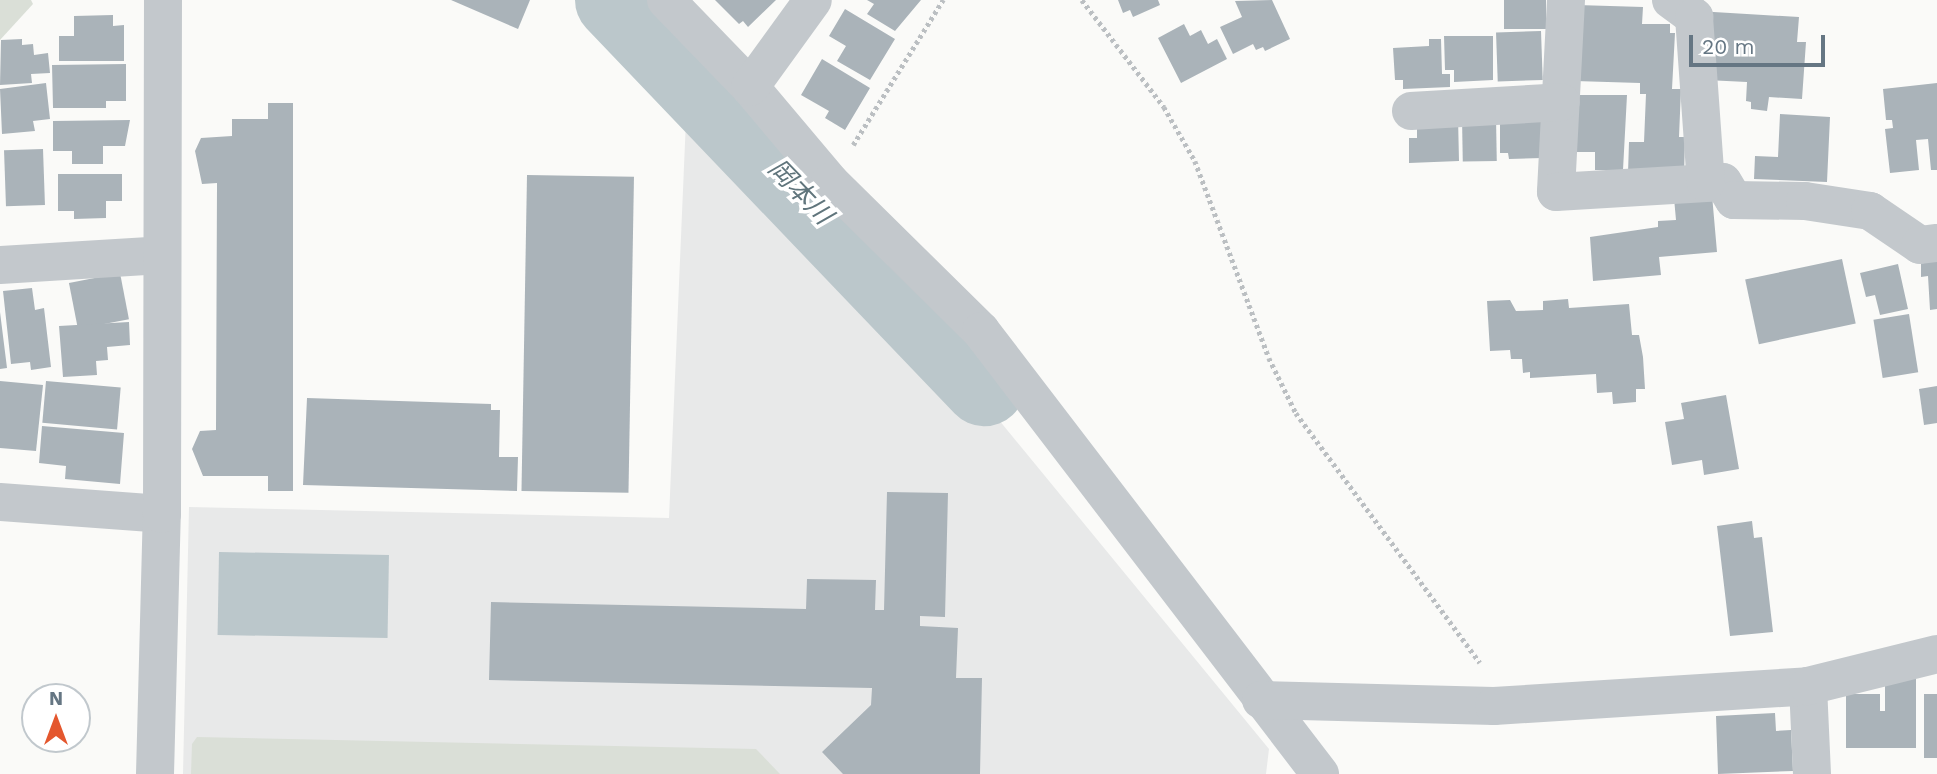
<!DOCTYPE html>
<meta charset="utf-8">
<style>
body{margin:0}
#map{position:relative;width:1937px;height:774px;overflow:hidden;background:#fafaf8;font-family:"Work Sans","Noto Sans JP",sans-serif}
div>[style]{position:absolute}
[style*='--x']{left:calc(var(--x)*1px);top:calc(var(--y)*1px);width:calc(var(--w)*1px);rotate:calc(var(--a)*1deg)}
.built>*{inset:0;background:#e8e9e9}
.green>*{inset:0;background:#dadfd7}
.water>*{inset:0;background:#bbc7cb;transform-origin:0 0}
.river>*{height:82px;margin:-41px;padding:0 41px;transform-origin:41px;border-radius:41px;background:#bbc7cb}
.building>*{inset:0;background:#aab3b9;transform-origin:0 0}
.path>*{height:4.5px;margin-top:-2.25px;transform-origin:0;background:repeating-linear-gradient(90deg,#bbbfc2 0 3.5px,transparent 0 7px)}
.minor>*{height:38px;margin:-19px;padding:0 19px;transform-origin:19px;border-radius:19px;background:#c3c8cc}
span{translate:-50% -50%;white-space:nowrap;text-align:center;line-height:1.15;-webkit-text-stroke:7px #fff;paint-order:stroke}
.water-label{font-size:26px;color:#60757c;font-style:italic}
.north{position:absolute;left:21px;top:683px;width:70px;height:70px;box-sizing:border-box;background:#fff;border:2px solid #c1c8cd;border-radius:50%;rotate:0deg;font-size:19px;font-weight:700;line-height:28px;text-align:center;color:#657683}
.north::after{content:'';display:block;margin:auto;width:24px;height:32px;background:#e4572e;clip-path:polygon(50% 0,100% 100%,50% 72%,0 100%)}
.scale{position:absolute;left:1689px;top:35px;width:136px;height:32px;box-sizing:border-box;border:4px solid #657683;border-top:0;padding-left:9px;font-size:21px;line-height:24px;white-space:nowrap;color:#657683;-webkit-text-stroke:5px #fff;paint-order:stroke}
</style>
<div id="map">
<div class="built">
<i style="clip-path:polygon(687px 96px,976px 392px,1269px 749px,1266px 774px,183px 774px,189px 507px,669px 518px)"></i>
</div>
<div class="green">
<i style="clip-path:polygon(0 0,31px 0,33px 4px,0 40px)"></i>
<i style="clip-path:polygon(197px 737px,756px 749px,780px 774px,191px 774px,192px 744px)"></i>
</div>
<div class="water">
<i style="left:219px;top:552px;width:170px;height:83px;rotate:1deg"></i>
</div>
<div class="river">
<i style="--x:616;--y:0;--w:533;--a:46.29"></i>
</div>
<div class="building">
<i style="clip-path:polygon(451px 0,530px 0,518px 29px)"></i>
<i style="clip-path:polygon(715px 0,776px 0,748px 27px,743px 21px,739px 24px)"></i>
<i style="clip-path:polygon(867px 0,921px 0,895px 31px,867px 14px,874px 4px)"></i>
<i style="clip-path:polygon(1118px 0,1158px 0,1160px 5px,1133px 17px,1130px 10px,1123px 13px)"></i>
<i style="clip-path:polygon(1272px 0,1290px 39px,1265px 51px,1263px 47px,1256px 50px,1253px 44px,1233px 54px,1220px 27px,1242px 17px,1235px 1px)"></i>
<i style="left:1504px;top:0;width:42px;height:29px"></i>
<i style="clip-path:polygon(1577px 5px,1643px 7px,1642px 24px,1670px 24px,1670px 33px,1675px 33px,1672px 89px,1681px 89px,1679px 137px,1685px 137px,1684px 176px,1628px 173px,1629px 142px,1644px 142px,1646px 94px,1640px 94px,1640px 83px,1575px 81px)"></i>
<i style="clip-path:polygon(845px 9px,895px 39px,870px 80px,837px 61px,846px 46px,829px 36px)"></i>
<i style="clip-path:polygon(1697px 11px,1799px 17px,1797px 42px,1806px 42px,1802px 99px,1769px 97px,1767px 111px,1751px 109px,1751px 102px,1746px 101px,1747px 82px,1706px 80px)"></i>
<i style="clip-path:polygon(113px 15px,113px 26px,124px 25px,124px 61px,59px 61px,59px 36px,74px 36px,74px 16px)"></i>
<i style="clip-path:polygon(1184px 24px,1190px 36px,1201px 30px,1208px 44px,1217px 39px,1227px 59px,1181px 83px,1158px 38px)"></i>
<i style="left:1541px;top:31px;width:49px;height:45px;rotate:88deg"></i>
<i style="clip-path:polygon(1444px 36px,1493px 36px,1493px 80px,1454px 82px,1454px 70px,1445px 70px)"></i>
<i style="clip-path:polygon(22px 39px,22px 45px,33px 44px,34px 55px,48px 53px,50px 73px,31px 74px,32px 83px,0 85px,1px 40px)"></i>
<i style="clip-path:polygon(1429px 39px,1441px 39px,1442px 74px,1450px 74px,1450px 87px,1403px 89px,1403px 80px,1395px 80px,1393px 48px,1429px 46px)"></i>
<i style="clip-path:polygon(822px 59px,870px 88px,845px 130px,825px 118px,829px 111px,801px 95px)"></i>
<i style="clip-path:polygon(126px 64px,126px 101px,106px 101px,106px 108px,53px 108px,52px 65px)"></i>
<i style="clip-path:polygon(46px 83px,50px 119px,33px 121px,35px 131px,2px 134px,0 89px)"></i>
<i style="clip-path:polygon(1937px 83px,1937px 170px,1931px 170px,1928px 139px,1916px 140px,1919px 170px,1890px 173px,1885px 129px,1893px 128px,1892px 120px,1886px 120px,1883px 89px)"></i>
<i style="clip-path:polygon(1575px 95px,1627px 95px,1623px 170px,1595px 170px,1595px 152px,1576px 152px)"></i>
<i style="clip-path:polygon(268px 103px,293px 103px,293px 491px,268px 491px,268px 476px,203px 476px,192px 449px,200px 431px,216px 430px,217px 183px,202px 184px,195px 151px,201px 138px,232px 136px,232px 119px,268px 119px)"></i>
<i style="clip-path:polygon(1780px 114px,1830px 117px,1827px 182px,1754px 179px,1755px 156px,1778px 157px)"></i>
<i style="clip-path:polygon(1417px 117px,1458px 117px,1459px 161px,1409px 163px,1409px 138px,1417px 138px)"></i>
<i style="left:1496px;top:117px;width:44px;height:34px;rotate:89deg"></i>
<i style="clip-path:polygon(1500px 117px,1542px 117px,1542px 158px,1509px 159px,1508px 153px,1500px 153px)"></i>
<i style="clip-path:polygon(130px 120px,125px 146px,103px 146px,103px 164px,72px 164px,72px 151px,53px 151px,53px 121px)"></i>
<i style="left:43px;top:149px;width:56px;height:39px;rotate:88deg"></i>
<i style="clip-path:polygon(58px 174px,122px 174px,122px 201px,106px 201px,106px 218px,74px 219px,74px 211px,58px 211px)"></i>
<i style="left:527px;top:175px;width:107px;height:316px;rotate:1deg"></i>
<i style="clip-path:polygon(1712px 195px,1717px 252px,1659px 257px,1661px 275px,1593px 281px,1590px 237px,1658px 227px,1658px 221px,1676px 220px,1674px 198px)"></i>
<i style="clip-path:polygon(1921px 254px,1937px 254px,1937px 309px,1930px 310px,1928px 276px,1921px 277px)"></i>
<i style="left:1842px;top:259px;width:66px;height:99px;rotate:78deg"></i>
<i style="clip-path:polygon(1898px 264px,1908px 309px,1880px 315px,1875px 295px,1866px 297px,1860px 273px)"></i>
<i style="left:120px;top:273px;width:47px;height:52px;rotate:79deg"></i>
<i style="clip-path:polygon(32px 288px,35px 310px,44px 308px,51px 367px,31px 370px,30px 362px,11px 364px,3px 291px)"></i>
<i style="clip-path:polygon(1568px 299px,1569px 308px,1629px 304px,1632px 335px,1639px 335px,1643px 357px,1645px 389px,1636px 389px,1636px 402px,1613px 404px,1612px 392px,1597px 393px,1596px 374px,1530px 378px,1530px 372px,1523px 373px,1522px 359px,1511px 359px,1510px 350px,1490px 351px,1487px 301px,1510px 300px,1516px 311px,1543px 310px,1543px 301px)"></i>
<i style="clip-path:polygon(0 312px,7px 368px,0 369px)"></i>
<i style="left:1909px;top:314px;width:59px;height:36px;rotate:81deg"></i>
<i style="clip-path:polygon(129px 322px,130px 345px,107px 347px,108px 360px,96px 361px,97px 375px,63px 377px,59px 326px)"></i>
<i style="clip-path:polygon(0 381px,43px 385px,36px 451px,0 448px)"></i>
<i style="left:46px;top:381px;width:75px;height:42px;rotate:5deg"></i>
<i style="clip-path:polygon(1937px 386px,1937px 423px,1924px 425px,1919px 389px)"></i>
<i style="clip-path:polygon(1726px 395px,1739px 469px,1704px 475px,1702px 460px,1672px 465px,1665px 422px,1684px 419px,1681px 403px)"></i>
<i style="clip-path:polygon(307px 398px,491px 404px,491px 410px,500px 410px,499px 457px,518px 457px,517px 491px,303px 485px)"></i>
<i style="clip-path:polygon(42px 426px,124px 433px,120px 484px,65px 479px,66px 466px,39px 463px)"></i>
<i style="clip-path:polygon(887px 492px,948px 493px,945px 617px,920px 616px,920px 626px,958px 628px,956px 678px,982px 678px,980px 774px,843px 774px,822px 752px,871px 705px,872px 688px,489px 680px,491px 602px,806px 609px,807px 579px,876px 580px,875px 610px,884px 610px)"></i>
<i style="clip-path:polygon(1752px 521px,1754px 538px,1762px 537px,1773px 632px,1730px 636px,1717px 526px)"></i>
<i style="clip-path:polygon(1885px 679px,1916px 679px,1916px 748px,1846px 748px,1846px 694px,1880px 694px,1880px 711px,1885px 711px)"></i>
<i style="left:1924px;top:694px;width:13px;height:64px"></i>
<i style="clip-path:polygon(1775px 713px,1776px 731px,1791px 730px,1793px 771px,1718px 774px,1716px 716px)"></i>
</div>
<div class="path">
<i style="--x:1082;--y:0;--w:135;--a:52.5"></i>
<i style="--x:1164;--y:107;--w:62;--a:60.1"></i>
<i style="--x:1195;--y:161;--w:210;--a:69.4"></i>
<i style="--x:1269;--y:358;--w:61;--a:63.9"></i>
<i style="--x:1296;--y:413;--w:310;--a:53.6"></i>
<i style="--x:853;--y:145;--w:171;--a:-58.2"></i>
</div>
<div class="minor">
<i style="--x:666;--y:0;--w:121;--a:46"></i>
<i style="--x:750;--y:87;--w:124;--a:49.9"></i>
<i style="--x:830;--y:182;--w:212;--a:44.6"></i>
<i style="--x:981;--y:331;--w:558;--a:52.58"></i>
<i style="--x:1566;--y:0;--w:192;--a:93"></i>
<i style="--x:1556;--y:192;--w:167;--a:-3.4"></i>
<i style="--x:1723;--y:182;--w:21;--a:59"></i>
<i style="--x:1734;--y:200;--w:71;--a:0.8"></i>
<i style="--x:1805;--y:201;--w:66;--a:8.7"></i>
<i style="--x:1870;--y:211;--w:60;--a:34.2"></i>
<i style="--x:1920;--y:245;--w:17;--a:-7"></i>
<i style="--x:1671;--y:0;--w:29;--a:36"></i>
<i style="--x:1694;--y:17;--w:166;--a:85.9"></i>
<i style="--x:750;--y:87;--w:107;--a:-54.1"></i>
<i style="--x:1411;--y:111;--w:150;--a:-3.4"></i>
<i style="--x:0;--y:265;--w:162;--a:-3.5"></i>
<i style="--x:0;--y:502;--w:162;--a:4.2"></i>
<i style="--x:1808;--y:686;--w:88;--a:87.4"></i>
<i style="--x:1261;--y:700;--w:233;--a:1.5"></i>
<i style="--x:1494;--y:706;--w:315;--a:-3.6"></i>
<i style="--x:1808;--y:686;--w:133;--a:-13.9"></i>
<i style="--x:155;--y:774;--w:260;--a:-88.5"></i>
<i style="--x:162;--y:514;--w:514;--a:-89.89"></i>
</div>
<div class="water-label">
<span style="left:800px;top:192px;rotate:46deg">岡本川</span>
</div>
<div class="north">N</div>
<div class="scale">20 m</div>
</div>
